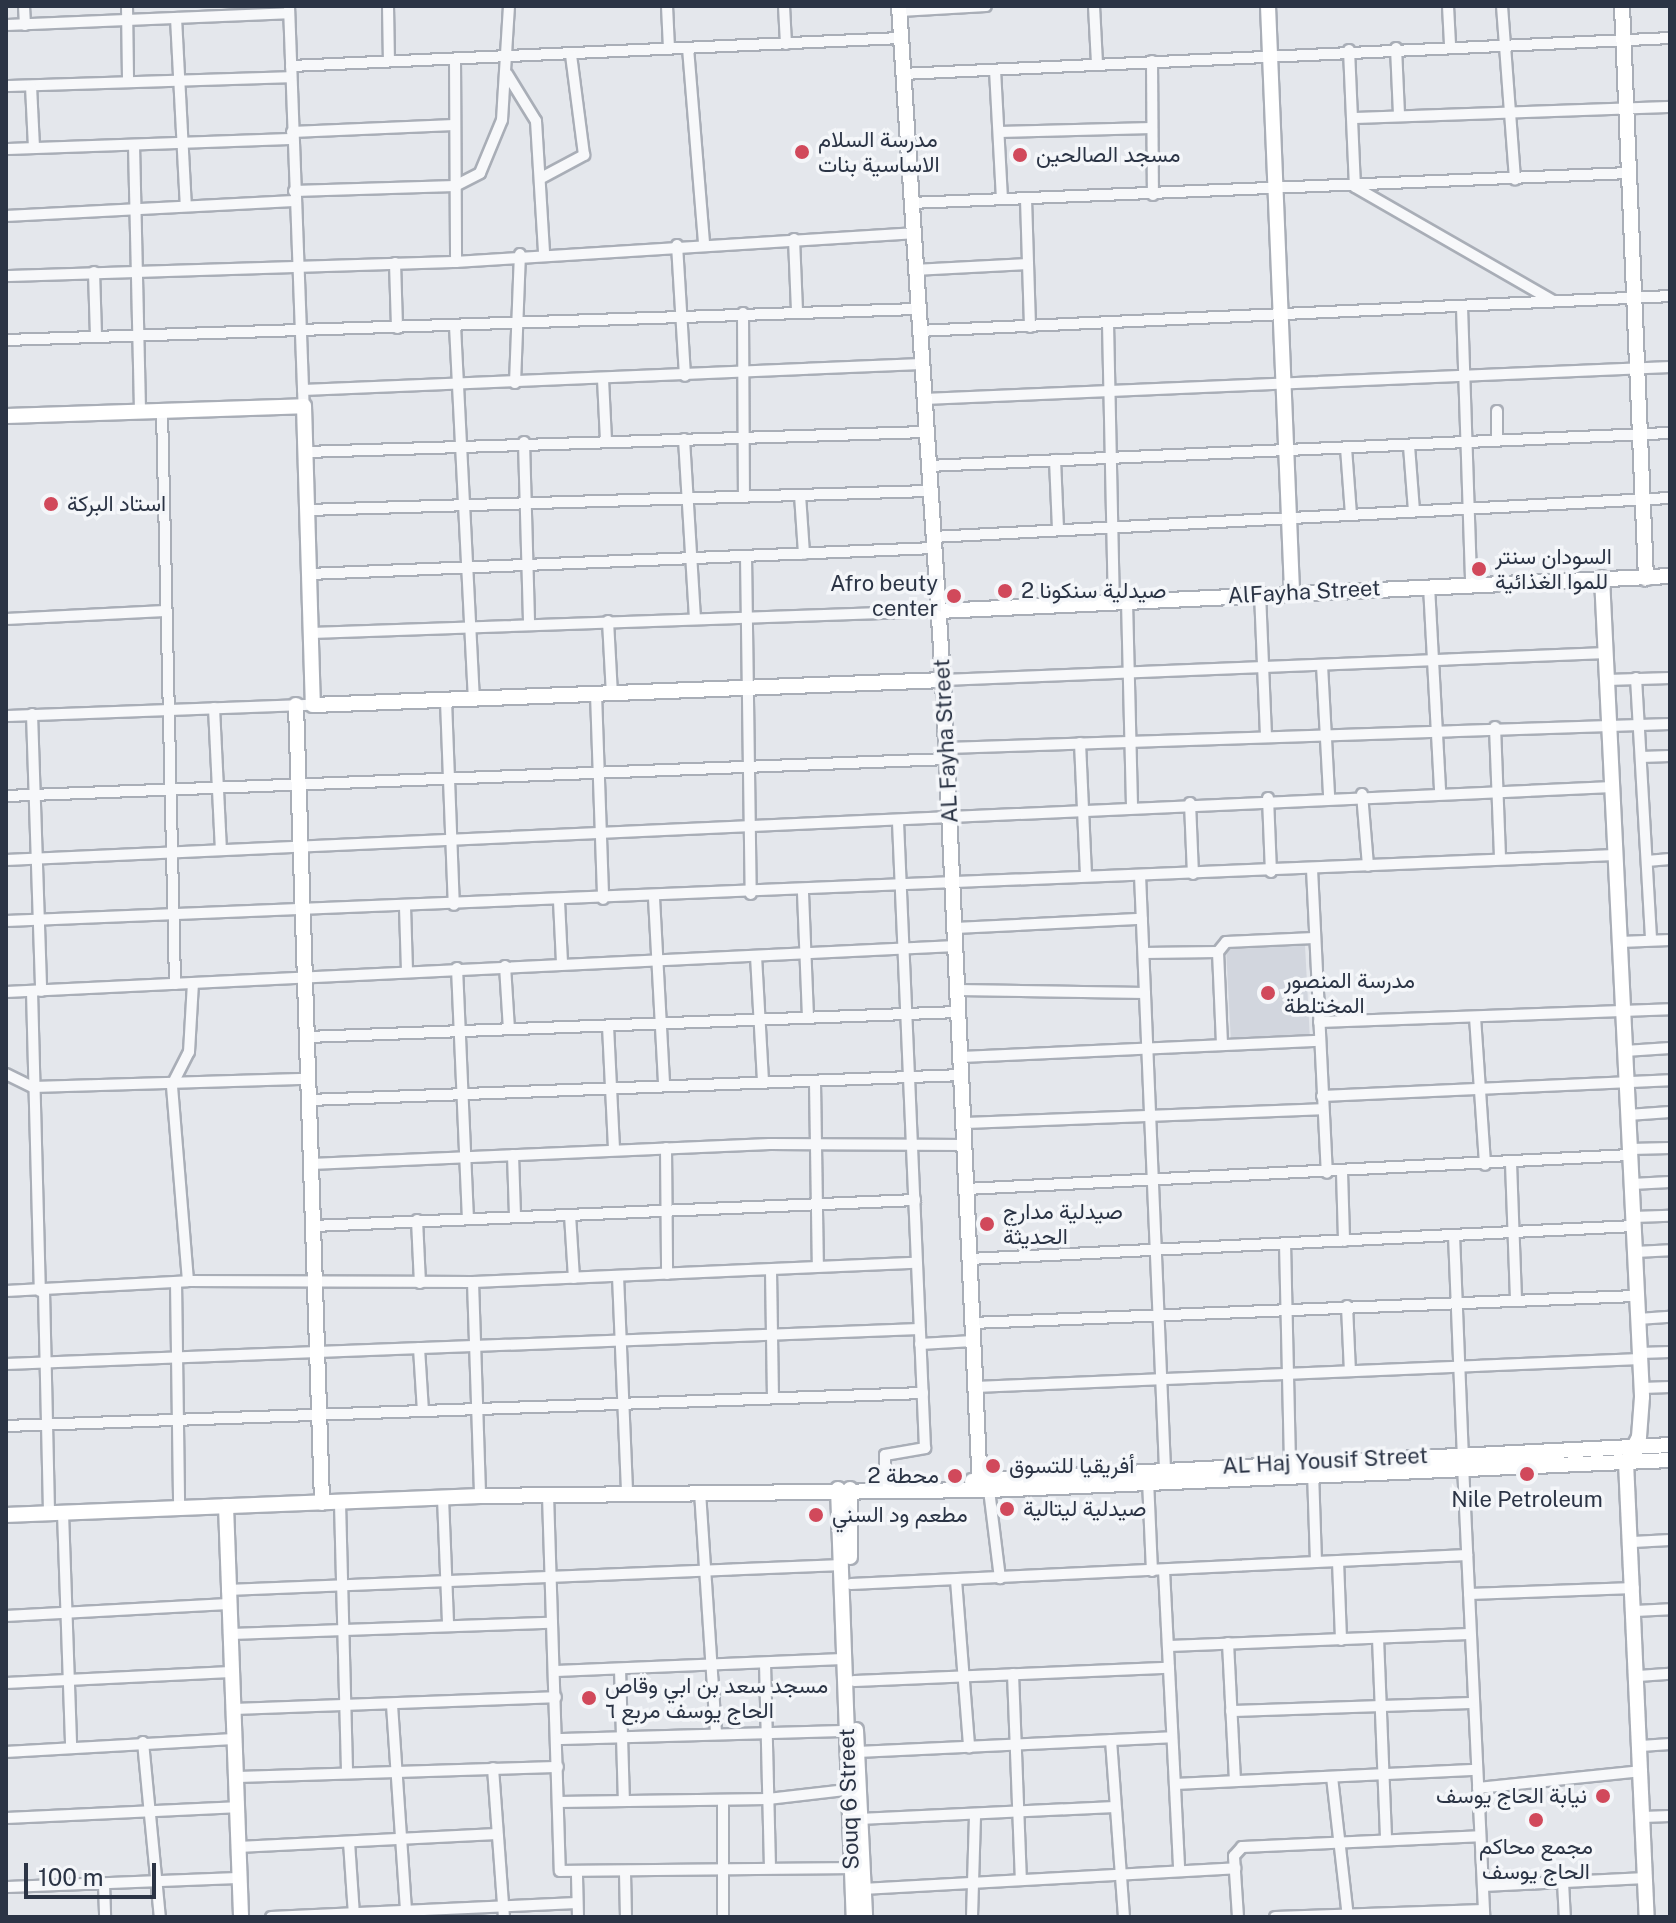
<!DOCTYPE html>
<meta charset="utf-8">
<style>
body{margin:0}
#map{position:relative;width:1676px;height:1923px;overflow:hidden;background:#e4e7ec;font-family:"Public Sans",Vazirmatn,sans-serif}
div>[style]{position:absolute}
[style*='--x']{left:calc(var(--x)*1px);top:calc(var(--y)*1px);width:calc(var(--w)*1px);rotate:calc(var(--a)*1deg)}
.built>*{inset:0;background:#d2d6de;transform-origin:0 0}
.roads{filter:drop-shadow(2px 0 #a9aeb7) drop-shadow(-2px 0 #a9aeb7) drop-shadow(0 2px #a9aeb7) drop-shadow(0 -2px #a9aeb7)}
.street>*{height:10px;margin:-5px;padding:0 5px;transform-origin:5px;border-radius:5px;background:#f7f8fa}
.secondary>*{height:14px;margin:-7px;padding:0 7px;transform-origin:7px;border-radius:7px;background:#fff}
.dots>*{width:22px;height:22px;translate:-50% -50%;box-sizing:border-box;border:4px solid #f4f6f9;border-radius:50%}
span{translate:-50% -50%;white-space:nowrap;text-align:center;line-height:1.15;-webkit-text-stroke:7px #f4f6f9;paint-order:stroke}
.poi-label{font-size:22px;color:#2b3445}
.left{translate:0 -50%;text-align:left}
.right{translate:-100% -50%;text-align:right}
.street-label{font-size:22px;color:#2b3445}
.frame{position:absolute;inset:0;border:8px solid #2b3445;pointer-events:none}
.scale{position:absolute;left:24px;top:1863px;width:132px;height:36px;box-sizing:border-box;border:4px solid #2b3445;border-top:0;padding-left:10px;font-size:24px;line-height:28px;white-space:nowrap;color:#2b3445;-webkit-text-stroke:6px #f4f6f9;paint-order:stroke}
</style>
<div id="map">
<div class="built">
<i style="left:1305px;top:945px;width:91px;height:79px;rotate:87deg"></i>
</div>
<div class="roads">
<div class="street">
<i style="--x:24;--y:6;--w:19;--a:87"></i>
<i style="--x:127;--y:6;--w:76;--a:89.2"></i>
<i style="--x:289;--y:6;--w:400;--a:87.9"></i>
<i style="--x:388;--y:6;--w:55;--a:89"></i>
<i style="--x:667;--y:6;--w:43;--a:87.3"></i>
<i style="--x:784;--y:6;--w:38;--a:87"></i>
<i style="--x:1094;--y:6;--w:58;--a:87"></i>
<i style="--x:1448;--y:6;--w:38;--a:87"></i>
<i style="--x:1502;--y:6;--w:174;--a:85.7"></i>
<i style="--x:900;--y:11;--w:86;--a:-3.3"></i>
<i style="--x:176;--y:18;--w:188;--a:87"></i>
<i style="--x:6;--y:25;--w:283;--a:-2.4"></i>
<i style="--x:688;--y:48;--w:196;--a:85.3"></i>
<i style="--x:1396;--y:48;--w:66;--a:87.4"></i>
<i style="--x:1349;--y:50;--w:137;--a:87.5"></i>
<i style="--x:1355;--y:187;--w:228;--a:29.9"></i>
<i style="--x:455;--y:59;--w:203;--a:89.7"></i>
<i style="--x:1152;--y:61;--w:134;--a:89.6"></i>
<i style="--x:291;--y:66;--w:611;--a:-2.63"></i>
<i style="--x:995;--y:70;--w:128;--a:86.9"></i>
<i style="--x:507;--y:74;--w:55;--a:58.3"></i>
<i style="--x:536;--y:121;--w:131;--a:86.5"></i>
<i style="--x:902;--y:74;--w:769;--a:-2.68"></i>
<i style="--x:6;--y:86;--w:285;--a:-1.8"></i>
<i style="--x:31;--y:86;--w:61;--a:87.2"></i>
<i style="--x:1353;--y:118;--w:317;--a:-2"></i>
<i style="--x:292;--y:132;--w:162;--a:-2.5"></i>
<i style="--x:999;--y:132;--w:153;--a:-1.5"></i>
<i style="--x:134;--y:145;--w:266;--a:88.7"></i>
<i style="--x:6;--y:149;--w:286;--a:-2"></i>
<i style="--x:543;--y:177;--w:47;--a:-28.2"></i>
<i style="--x:584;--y:155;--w:101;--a:-97.4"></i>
<i style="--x:294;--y:191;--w:161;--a:-1.8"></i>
<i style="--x:455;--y:186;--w:28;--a:-27"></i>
<i style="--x:480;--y:173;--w:57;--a:-67.5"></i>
<i style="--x:502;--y:120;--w:114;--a:-86.5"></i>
<i style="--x:1026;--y:199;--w:128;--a:88.2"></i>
<i style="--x:910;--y:203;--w:720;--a:-2.39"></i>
<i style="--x:6;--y:216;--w:288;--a:-3"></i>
<i style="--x:794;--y:239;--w:73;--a:87.6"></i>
<i style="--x:677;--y:245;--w:131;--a:86.5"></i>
<i style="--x:395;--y:263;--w:65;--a:88.2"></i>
<i style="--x:914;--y:270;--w:114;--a:-3"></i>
<i style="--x:94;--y:272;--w:63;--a:88.2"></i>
<i style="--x:6;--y:276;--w:450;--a:-1.8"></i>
<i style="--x:456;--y:262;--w:457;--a:-3.6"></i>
<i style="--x:1462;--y:307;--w:277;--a:88.1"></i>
<i style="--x:743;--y:313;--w:183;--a:89.7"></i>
<i style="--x:1108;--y:323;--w:277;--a:88.8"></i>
<i style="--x:455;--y:326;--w:374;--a:87.1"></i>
<i style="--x:918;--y:331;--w:753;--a:-2.66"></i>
<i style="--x:6;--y:340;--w:911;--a:-1.95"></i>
<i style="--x:603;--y:379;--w:61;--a:87.2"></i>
<i style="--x:515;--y:383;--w:129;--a:-87.8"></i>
<i style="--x:303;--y:390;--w:619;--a:-2.41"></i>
<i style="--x:924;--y:399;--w:747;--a:-2.46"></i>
<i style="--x:162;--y:410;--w:574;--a:88.7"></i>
<i style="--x:1497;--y:411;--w:29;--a:90"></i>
<i style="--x:684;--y:439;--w:180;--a:86.5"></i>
<i style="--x:524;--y:442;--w:182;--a:88.4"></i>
<i style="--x:1409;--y:446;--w:65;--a:85.6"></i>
<i style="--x:1346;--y:448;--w:66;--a:85.7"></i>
<i style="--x:306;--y:452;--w:620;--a:-1.85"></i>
<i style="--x:1055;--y:460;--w:69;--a:87.5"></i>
<i style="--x:928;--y:466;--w:743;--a:-2.55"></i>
<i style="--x:800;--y:495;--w:59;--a:86.1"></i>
<i style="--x:307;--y:510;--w:622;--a:-1.75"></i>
<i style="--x:933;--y:537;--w:738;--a:-3.03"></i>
<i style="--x:746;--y:556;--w:338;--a:89.2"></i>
<i style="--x:309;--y:574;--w:626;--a:-2.38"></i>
<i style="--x:1429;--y:586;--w:204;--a:86.9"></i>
<i style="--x:1260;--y:593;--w:143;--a:87.6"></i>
<i style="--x:1127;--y:601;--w:203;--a:88.6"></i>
<i style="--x:6;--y:619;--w:159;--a:-2.9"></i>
<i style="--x:608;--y:621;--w:73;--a:86.9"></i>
<i style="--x:311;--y:633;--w:628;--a:-2.01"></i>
<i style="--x:1322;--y:665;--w:130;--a:86.9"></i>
<i style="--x:1636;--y:678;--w:262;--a:86.7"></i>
<i style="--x:943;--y:680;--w:664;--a:-2.33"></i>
<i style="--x:1607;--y:680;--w:63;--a:-1.8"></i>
<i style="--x:596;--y:694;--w:205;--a:88"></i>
<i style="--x:446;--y:701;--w:204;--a:87.8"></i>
<i style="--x:214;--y:708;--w:142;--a:87.2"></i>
<i style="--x:32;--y:714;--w:277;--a:88.1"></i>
<i style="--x:6;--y:716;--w:307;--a:-2.1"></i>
<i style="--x:1495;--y:727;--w:132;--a:87.8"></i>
<i style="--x:1080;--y:743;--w:131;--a:87.4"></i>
<i style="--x:947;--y:748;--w:723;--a:-1.9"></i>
<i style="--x:1641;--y:757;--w:29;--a:-2"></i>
<i style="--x:1362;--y:794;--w:72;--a:85.2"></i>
<i style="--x:6;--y:796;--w:942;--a:-2.25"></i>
<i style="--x:1268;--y:798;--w:74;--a:87.7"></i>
<i style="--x:1190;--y:803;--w:71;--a:87.6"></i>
<i style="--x:6;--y:860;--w:1608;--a:-2.6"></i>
<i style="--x:1647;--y:861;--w:23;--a:-5"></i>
<i style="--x:1312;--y:869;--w:304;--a:87.2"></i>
<i style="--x:1140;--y:875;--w:594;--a:87.59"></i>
<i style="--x:803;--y:893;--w:125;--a:87.7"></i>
<i style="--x:654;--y:898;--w:187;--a:86.9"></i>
<i style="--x:559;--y:901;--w:62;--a:87.2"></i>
<i style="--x:405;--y:907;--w:63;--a:88.2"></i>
<i style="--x:6;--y:921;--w:1610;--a:-2.35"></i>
<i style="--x:955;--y:928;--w:187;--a:-2.8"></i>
<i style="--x:1620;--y:942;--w:50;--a:-2.3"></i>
<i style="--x:1218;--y:952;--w:93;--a:87.5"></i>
<i style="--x:1144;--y:953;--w:74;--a:-0.8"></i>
<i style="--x:1218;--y:952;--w:13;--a:-51"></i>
<i style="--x:1226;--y:942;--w:88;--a:-2.6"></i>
<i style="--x:756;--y:956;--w:126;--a:86.8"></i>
<i style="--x:505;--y:966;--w:63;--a:86.4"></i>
<i style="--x:457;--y:968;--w:248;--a:87.5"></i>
<i style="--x:958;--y:990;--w:187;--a:0.9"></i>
<i style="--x:32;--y:991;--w:300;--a:88.5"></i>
<i style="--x:6;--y:992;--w:951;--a:-2.77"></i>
<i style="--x:1475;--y:1017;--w:148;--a:86.1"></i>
<i style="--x:1319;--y:1022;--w:351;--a:-2.1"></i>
<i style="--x:608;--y:1026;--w:123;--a:87.2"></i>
<i style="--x:307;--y:1037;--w:652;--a:-2.2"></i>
<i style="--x:1625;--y:1051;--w:45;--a:-3.8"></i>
<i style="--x:961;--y:1057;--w:359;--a:-2.6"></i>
<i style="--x:6;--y:1074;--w:30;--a:26"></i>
<i style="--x:33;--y:1087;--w:275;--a:-1.7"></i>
<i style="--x:815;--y:1083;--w:182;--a:89.1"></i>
<i style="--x:1322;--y:1096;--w:348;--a:-2.6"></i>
<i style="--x:309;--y:1100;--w:653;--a:-2.19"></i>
<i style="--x:1628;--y:1115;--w:42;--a:-4.1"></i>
<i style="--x:964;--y:1123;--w:359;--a:-2.2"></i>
<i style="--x:666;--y:1148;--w:126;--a:89.5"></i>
<i style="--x:1630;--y:1149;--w:40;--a:-1.4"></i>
<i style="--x:513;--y:1155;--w:61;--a:88.1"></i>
<i style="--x:1511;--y:1163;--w:137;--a:87.9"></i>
<i style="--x:311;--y:1164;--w:459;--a:-2.5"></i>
<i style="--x:770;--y:1144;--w:195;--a:0.3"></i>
<i style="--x:1342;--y:1172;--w:69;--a:88.3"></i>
<i style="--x:1632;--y:1184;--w:38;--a:-3"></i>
<i style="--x:966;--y:1189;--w:665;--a:-2.93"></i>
<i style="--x:570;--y:1215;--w:63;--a:86.4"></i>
<i style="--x:1633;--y:1217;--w:37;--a:-2"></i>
<i style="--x:417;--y:1220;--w:63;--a:87.3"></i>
<i style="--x:313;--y:1226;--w:603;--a:-2.47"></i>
<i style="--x:1454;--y:1235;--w:220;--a:87.7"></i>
<i style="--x:1285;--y:1243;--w:218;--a:88.7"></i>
<i style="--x:1635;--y:1252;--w:35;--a:-3"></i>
<i style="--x:969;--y:1259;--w:666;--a:-2.84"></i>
<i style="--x:771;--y:1271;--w:126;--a:89.1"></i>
<i style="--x:618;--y:1276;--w:216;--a:87.6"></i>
<i style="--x:188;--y:1281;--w:197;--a:-94.7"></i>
<i style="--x:172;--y:1085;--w:37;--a:-63"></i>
<i style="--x:189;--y:1052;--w:69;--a:-86.7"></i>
<i style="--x:176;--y:1282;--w:226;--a:89.2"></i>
<i style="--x:473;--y:1282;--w:214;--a:88.1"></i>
<i style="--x:6;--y:1291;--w:182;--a:-3.1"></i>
<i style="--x:188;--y:1281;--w:285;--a:0.2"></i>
<i style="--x:473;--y:1282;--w:443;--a:-2.5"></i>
<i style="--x:44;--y:1291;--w:222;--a:88.7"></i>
<i style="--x:1347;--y:1306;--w:65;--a:87.4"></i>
<i style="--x:1638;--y:1319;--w:32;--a:-4"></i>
<i style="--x:972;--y:1323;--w:666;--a:-2.33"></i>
<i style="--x:920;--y:1344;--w:53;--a:-3.2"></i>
<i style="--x:419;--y:1348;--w:63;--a:86.4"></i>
<i style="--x:1640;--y:1353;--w:30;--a:-2"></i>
<i style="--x:6;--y:1364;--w:914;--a:-2.2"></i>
<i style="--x:975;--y:1387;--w:666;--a:-2.41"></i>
<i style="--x:1642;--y:1388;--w:28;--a:-2"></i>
<i style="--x:6;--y:1426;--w:918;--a:-2.06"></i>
<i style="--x:1463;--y:1465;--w:452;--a:87.3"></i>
<i style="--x:1313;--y:1472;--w:90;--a:88.1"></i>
<i style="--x:1148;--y:1480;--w:91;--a:87.5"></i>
<i style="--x:885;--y:1490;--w:35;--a:-90"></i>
<i style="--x:885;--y:1455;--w:41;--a:-9.9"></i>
<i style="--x:925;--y:1448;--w:626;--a:-92.47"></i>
<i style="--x:989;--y:1490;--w:89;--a:82.9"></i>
<i style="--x:700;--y:1492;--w:242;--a:86.2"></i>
<i style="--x:548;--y:1495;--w:376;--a:88.2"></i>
<i style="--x:560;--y:1871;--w:292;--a:-0.6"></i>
<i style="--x:443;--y:1498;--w:127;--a:87.7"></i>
<i style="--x:340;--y:1503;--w:269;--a:88.5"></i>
<i style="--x:63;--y:1513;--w:233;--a:88"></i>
<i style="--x:1633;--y:1542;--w:37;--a:-3"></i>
<i style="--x:1338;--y:1561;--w:79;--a:87.8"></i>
<i style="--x:1164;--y:1570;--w:301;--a:87.1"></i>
<i style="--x:956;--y:1580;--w:168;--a:85.5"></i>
<i style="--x:851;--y:1584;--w:617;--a:-2.7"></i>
<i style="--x:227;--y:1590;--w:616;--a:-2.33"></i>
<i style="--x:1469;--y:1594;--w:165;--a:-2.1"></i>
<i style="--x:1635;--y:1611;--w:35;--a:-3"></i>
<i style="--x:6;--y:1616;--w:222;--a:-3.1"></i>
<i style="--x:229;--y:1634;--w:323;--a:-2"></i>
<i style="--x:1378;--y:1638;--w:202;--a:87.7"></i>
<i style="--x:1228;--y:1643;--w:137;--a:87.1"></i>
<i style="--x:1168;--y:1646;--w:302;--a:-2.3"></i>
<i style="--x:765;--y:1663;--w:204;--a:88.6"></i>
<i style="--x:620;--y:1669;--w:132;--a:88.3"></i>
<i style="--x:555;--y:1671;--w:289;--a:-2.4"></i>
<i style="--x:1013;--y:1674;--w:206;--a:87.8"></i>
<i style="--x:1638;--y:1676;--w:32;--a:-4"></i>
<i style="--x:854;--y:1681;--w:315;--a:-2.4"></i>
<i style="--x:6;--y:1683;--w:225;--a:-2.8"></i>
<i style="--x:392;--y:1705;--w:204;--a:86.1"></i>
<i style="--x:232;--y:1709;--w:324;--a:-2.1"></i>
<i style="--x:1231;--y:1711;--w:242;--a:-1.9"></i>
<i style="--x:558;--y:1739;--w:288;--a:-1.6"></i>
<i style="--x:1111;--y:1740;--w:177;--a:85.8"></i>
<i style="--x:143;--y:1742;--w:176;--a:84.5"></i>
<i style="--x:1641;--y:1746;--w:29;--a:-4"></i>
<i style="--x:6;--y:1752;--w:227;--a:-3.3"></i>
<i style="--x:857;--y:1752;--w:315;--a:-2.7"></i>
<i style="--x:493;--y:1768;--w:149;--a:85.8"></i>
<i style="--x:235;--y:1777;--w:323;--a:-1.8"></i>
<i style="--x:1332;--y:1777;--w:141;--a:83.5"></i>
<i style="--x:1175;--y:1784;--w:302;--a:-2.7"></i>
<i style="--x:1478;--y:1788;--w:165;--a:-5.9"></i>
<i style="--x:723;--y:1801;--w:116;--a:90"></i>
<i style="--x:558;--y:1802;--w:210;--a:-0.8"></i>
<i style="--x:768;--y:1799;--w:88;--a:-6.6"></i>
<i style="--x:1643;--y:1817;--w:27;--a:-2"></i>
<i style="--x:6;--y:1818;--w:230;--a:-2.7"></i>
<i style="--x:859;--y:1819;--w:256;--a:-2.7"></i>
<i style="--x:349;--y:1842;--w:73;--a:86.1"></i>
<i style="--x:238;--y:1847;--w:259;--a:-2.9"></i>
<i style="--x:625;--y:1873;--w:44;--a:88.7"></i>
<i style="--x:577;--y:1876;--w:41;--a:88.6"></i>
<i style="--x:1563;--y:1882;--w:35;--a:87"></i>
<i style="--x:104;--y:1884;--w:33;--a:88"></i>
<i style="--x:1483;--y:1886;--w:163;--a:-2.8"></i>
<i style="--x:6;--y:1887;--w:233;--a:-2.2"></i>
<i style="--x:863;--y:1889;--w:373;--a:-3.2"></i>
<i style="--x:271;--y:1917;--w:306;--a:-2.6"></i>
<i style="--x:972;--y:1917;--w:103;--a:-88.3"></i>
<i style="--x:1238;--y:1917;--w:61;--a:-93.8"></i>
<i style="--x:1234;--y:1856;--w:12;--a:-48"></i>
<i style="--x:1242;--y:1847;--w:238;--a:-2.6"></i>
<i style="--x:1275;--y:1917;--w:209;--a:-1.9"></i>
</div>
<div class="secondary">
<i style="--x:899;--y:6;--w:675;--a:86.26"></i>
<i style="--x:943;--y:680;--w:811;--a:87.38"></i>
<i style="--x:1268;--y:6;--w:585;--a:87.65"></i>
<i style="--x:1622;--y:6;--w:573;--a:87.6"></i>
<i style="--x:6;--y:416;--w:298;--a:-1.9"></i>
<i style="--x:304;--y:406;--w:299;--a:88.3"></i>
<i style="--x:313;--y:705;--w:630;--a:-2.27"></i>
<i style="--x:1602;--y:578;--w:820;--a:87.2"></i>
<i style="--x:1642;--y:1397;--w:40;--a:94.3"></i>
<i style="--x:1639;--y:1437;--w:28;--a:117"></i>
<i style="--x:1626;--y:1462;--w:455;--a:87.4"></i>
<i style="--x:939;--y:611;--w:732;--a:-2.74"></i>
<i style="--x:296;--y:705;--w:798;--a:88.13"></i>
<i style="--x:972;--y:1481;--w:699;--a:-2.95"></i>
<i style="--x:838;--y:1489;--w:428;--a:87.9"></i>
<i style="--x:850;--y:1489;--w:68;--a:90"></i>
<i style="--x:226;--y:1506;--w:411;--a:87.9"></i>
<i style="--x:6;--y:1515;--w:474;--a:-2.3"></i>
<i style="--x:480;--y:1496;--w:509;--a:-0.68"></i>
<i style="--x:989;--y:1490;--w:682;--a:-2.52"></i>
<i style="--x:856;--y:1730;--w:187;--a:87.2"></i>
</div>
</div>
<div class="dots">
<i style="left:802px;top:152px;background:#d1495b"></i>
<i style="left:1020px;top:155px;background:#d1495b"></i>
<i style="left:51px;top:504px;background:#d1495b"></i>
<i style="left:1479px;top:569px;background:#d1495b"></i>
<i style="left:1005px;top:591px;background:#d1495b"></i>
<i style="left:954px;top:596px;background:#d1495b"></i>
<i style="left:1268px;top:993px;background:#d1495b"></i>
<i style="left:987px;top:1224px;background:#d1495b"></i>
<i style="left:993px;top:1466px;background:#d1495b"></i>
<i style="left:1527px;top:1474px;background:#d1495b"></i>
<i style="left:955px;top:1476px;background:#d1495b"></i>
<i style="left:1007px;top:1509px;background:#d1495b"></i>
<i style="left:816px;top:1515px;background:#d1495b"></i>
<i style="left:589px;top:1698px;background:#d1495b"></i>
<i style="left:1603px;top:1796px;background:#d1495b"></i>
<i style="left:1536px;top:1820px;background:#d1495b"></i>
</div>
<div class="poi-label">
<span class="left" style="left:818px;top:152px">مدرسة السلام<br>الاساسية بنات</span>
<span class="left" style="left:1036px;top:155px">مسجد الصالحين</span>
<span class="left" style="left:67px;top:504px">استاد البركة</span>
<span class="left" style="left:1495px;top:569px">السودان سنتر<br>للموا الغذائية</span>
<span class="right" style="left:938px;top:596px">Afro beuty<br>center</span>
<span class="left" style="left:1021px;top:591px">صيدلية سنكونا 2</span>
<span class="left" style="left:1284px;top:993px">مدرسة المنصور<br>المختلطة</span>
<span class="left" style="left:1003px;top:1224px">صيدلية مدارج<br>الحديثة</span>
<span class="left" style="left:1009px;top:1466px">أفريقيا للتسوق</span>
<span class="right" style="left:939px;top:1476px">محطة 2</span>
<span style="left:1527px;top:1500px">Nile Petroleum</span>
<span class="left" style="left:1023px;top:1509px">صيدلية ليتالية</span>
<span class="left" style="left:832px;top:1515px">مطعم ود السني</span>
<span class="left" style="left:605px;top:1698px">مسجد سعد بن ابي وقاص<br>الحاج يوسف مربع ٦</span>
<span class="right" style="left:1587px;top:1796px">نيابة الحاج يوسف</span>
<span style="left:1536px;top:1859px">مجمع محاكم<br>الحاج يوسف</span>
</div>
<div class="street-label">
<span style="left:1304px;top:592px;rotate:-3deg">AlFayha Street</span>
<span style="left:946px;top:741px;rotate:-93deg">AL Fayha Street</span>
<span style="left:1325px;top:1461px;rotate:-3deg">AL Haj Yousif Street</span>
<span style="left:849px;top:1799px;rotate:-92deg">Souq 6 Street</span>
</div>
<div class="frame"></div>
<div class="scale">100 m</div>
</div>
